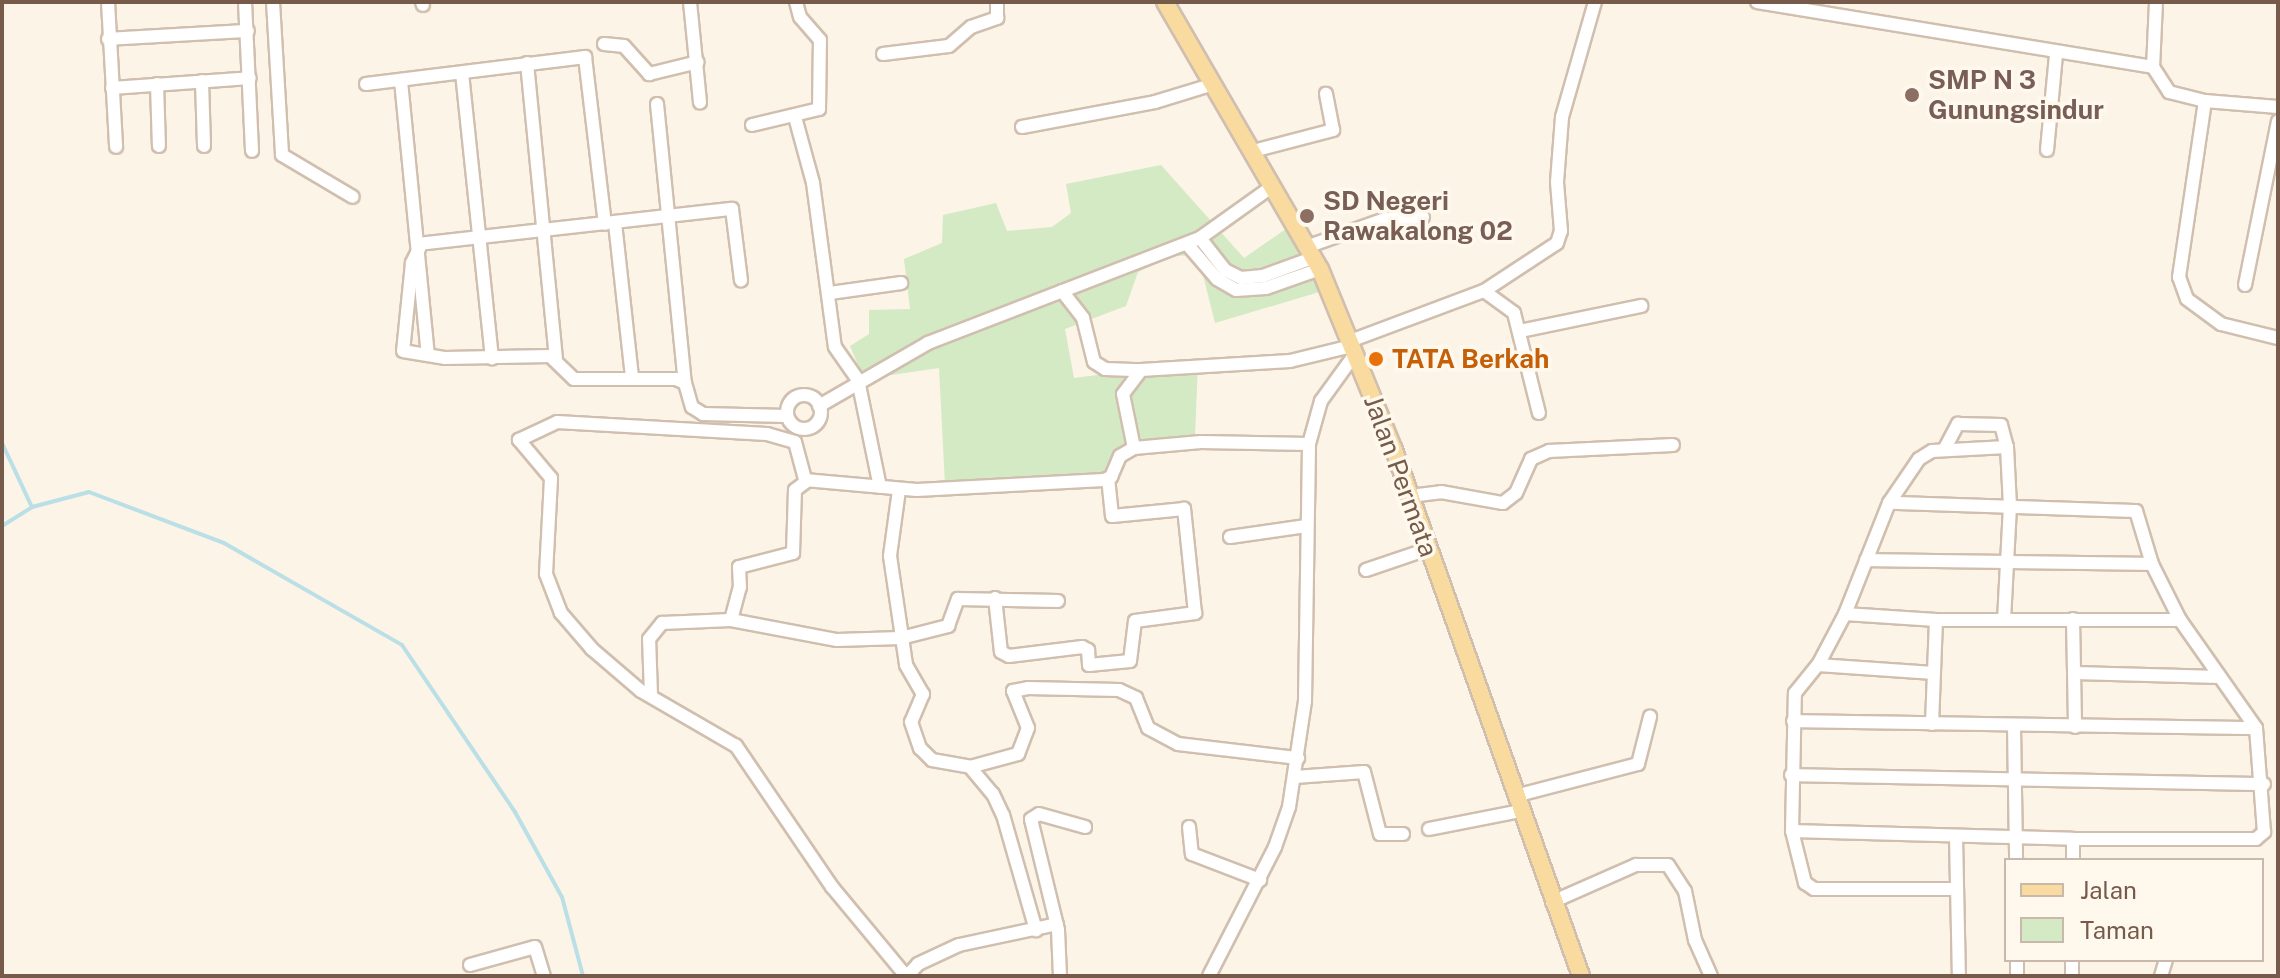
<!DOCTYPE html>
<style>
body{margin:0}
#map{position:relative;width:2280px;height:978px;overflow:hidden;background:#fcf4e6;font-family:"Public Sans",sans-serif}
div>[style]{position:absolute}
[style*='--x']{left:calc(var(--x)*1px);top:calc(var(--y)*1px);width:calc(var(--w)*1px);rotate:calc(var(--a)*1deg)}
.green>*{inset:0;background:#d3eac4}
.stream>*{height:4px;margin:-2px;padding:0 2px;transform-origin:2px;border-radius:2px;background:#badfe6}
.roads{filter:drop-shadow(2px 0 #d0bfaf) drop-shadow(-2px 0 #d0bfaf) drop-shadow(0 2px #d0bfaf) drop-shadow(0 -2px #d0bfaf)}
.minor>*{height:12px;margin:-6px;padding:0 6px;transform-origin:6px;border-radius:6px;background:#fff}
.minor>.ring{margin:-6px;padding:0;box-sizing:content-box;background:none;border:12px solid #fff;border-radius:50%}
.major>*{height:16px;margin:-8px;padding:0 8px;transform-origin:8px;border-radius:8px;background:#fadb9f}
.dots>*{width:22px;height:22px;translate:-50% -50%;box-sizing:border-box;border:4px solid #fff8ed;border-radius:50%}
span{translate:-50% -50%;white-space:nowrap;text-align:center;line-height:1.15;-webkit-text-stroke:7px #fff8ed;paint-order:stroke}
.education-label{font-size:26px;color:#785e54;font-weight:700}
.left{translate:0 -50%;text-align:left}
.food-label{font-size:26px;color:#c56008;font-weight:700}
.street-label{font-size:26px;color:#765b4b}
.frame{position:absolute;inset:0;border:4px solid #765b4b;pointer-events:none}
.legend{position:absolute;left:2004px;top:858px;width:260px;height:104px;box-sizing:border-box;background:#fff8ed;border:2px solid #c8b9ac;margin:0;padding:10px 14px;list-style:none;font-size:24px;color:#765b4b}
.legend li{display:flex;align-items:center;gap:16px;height:40px}
.legend b{width:40px;border:2px solid #c8b9ac}
</style>
<div id="map">
<div class="green">
<i style="clip-path:polygon(1161px 165px,1244px 258px,1293px 224px,1326px 290px,1215px 323px,1198px 255px,1172px 256px,1138px 272px,1126px 306px,1065px 329px,1074px 378px,1198px 362px,1195px 436px,1132px 443px,1118px 479px,945px 484px,939px 368px,864px 379px,850px 346px,869px 334px,869px 310px,910px 309px,904px 259px,942px 243px,943px 215px,996px 203px,1007px 231px,1052px 227px,1071px 213px,1066px 184px)"></i>
</div>
<div class="stream">
<i style="--x:2;--y:443;--w:71;--a:64.9"></i>
<i style="--x:32;--y:507;--w:59;--a:-14.7"></i>
<i style="--x:89;--y:492;--w:144;--a:20.7"></i>
<i style="--x:224;--y:543;--w:205;--a:29.8"></i>
<i style="--x:402;--y:645;--w:202;--a:55.9"></i>
<i style="--x:515;--y:812;--w:97;--a:61.1"></i>
<i style="--x:562;--y:897;--w:82;--a:75.1"></i>
<i style="--x:2;--y:526;--w:36;--a:-32"></i>
</div>
<div class="roads">
<div class="minor">
<i style="--x:108;--y:2;--w:145;--a:86.8"></i>
<i style="--x:245;--y:2;--w:149;--a:87.3"></i>
<i style="--x:273;--y:2;--w:153;--a:86.6"></i>
<i style="--x:282;--y:155;--w:82;--a:30.6"></i>
<i style="--x:422;--y:2;--w:3;--a:72"></i>
<i style="--x:690;--y:2;--w:101;--a:84.3"></i>
<i style="--x:1757;--y:2;--w:401;--a:9.3"></i>
<i style="--x:2156;--y:2;--w:65;--a:92.6"></i>
<i style="--x:2153;--y:67;--w:30;--a:57"></i>
<i style="--x:2169;--y:92;--w:37;--a:14"></i>
<i style="--x:2205;--y:101;--w:73;--a:4.7"></i>
<i style="--x:108;--y:39;--w:140;--a:-3.3"></i>
<i style="--x:604;--y:44;--w:20;--a:6"></i>
<i style="--x:624;--y:46;--w:38;--a:48"></i>
<i style="--x:649;--y:74;--w:50;--a:-13.8"></i>
<i style="--x:883;--y:54;--w:66;--a:-6.9"></i>
<i style="--x:949;--y:46;--w:29;--a:-41"></i>
<i style="--x:971;--y:27;--w:28;--a:-19"></i>
<i style="--x:997;--y:18;--w:16;--a:-90"></i>
<i style="--x:527;--y:63;--w:296;--a:84.4"></i>
<i style="--x:462;--y:73;--w:287;--a:84"></i>
<i style="--x:202;--y:81;--w:65;--a:88.2"></i>
<i style="--x:401;--y:81;--w:275;--a:84.4"></i>
<i style="--x:157;--y:84;--w:62;--a:88.2"></i>
<i style="--x:366;--y:84;--w:221;--a:-7"></i>
<i style="--x:585;--y:57;--w:168;--a:83.2"></i>
<i style="--x:112;--y:88;--w:138;--a:-4.1"></i>
<i style="--x:2205;--y:101;--w:178;--a:98.4"></i>
<i style="--x:2179;--y:277;--w:23;--a:70"></i>
<i style="--x:2187;--y:299;--w:42;--a:36.3"></i>
<i style="--x:2221;--y:324;--w:59;--a:13.8"></i>
<i style="--x:657;--y:104;--w:280;--a:84.3"></i>
<i style="--x:795;--y:117;--w:68;--a:74.7"></i>
<i style="--x:813;--y:183;--w:165;--a:82.4"></i>
<i style="--x:835;--y:347;--w:40;--a:55.1"></i>
<i style="--x:858;--y:380;--w:109;--a:78.4"></i>
<i style="--x:752;--y:125;--w:69;--a:-13.4"></i>
<i style="--x:819;--y:109;--w:69;--a:-89.2"></i>
<i style="--x:820;--y:40;--w:30;--a:-131"></i>
<i style="--x:800;--y:17;--w:16;--a:-105"></i>
<i style="--x:1022;--y:127;--w:135;--a:-10.6"></i>
<i style="--x:1155;--y:102;--w:62;--a:-17"></i>
<i style="--x:2047;--y:150;--w:96;--a:-84.6"></i>
<i style="--x:1253;--y:151;--w:83;--a:-14.7"></i>
<i style="--x:1333;--y:130;--w:37;--a:-101"></i>
<i style="--x:615;--y:223;--w:156;--a:83.7"></i>
<i style="--x:1200;--y:238;--w:41;--a:52"></i>
<i style="--x:1225;--y:270;--w:18;--a:27"></i>
<i style="--x:1241;--y:278;--w:22;--a:-5"></i>
<i style="--x:1263;--y:276;--w:55;--a:-20.1"></i>
<i style="--x:418;--y:244;--w:316;--a:-6.4"></i>
<i style="--x:732;--y:209;--w:72;--a:82.8"></i>
<i style="--x:1187;--y:244;--w:46;--a:49.4"></i>
<i style="--x:1217;--y:279;--w:22;--a:30"></i>
<i style="--x:1236;--y:290;--w:30;--a:-4"></i>
<i style="--x:1266;--y:288;--w:57;--a:-19.4"></i>
<i style="--x:1309;--y:246;--w:81;--a:-19.6"></i>
<i style="--x:1385;--y:219;--w:38;--a:-3"></i>
<i style="--x:419;--y:249;--w:16;--a:117"></i>
<i style="--x:412;--y:263;--w:88;--a:95.8"></i>
<i style="--x:403;--y:351;--w:43;--a:9.5"></i>
<i style="--x:445;--y:358;--w:105;--a:-1.1"></i>
<i style="--x:550;--y:356;--w:33;--a:44"></i>
<i style="--x:574;--y:379;--w:102;--a:0"></i>
<i style="--x:676;--y:379;--w:10;--a:24"></i>
<i style="--x:685;--y:383;--w:25;--a:74"></i>
<i style="--x:692;--y:407;--w:13;--a:32"></i>
<i style="--x:703;--y:414;--w:84;--a:1.4"></i>
<i style="--x:2245;--y:285;--w:167;--a:-78.6"></i>
<i style="--x:1062;--y:291;--w:34;--a:52"></i>
<i style="--x:1083;--y:318;--w:45;--a:76"></i>
<i style="--x:1094;--y:362;--w:13;--a:32"></i>
<i style="--x:1105;--y:369;--w:36;--a:2"></i>
<i style="--x:1484;--y:291;--w:37;--a:36"></i>
<i style="--x:1514;--y:313;--w:103;--a:76"></i>
<i style="--x:830;--y:293;--w:72;--a:-8"></i>
<i style="--x:1520;--y:331;--w:124;--a:-11.7"></i>
<i style="--x:1350;--y:341;--w:143;--a:-20.5"></i>
<i style="--x:1484;--y:291;--w:87;--a:-33.3"></i>
<i style="--x:1557;--y:243;--w:13;--a:-72"></i>
<i style="--x:1561;--y:231;--w:49;--a:-94.7"></i>
<i style="--x:1557;--y:182;--w:65;--a:-85.6"></i>
<i style="--x:1562;--y:117;--w:120;--a:-74"></i>
<i class="ring" style="left:787px;top:395px;width:22px;height:22px"></i>
<i style="--x:819;--y:406;--w:126;--a:-30"></i>
<i style="--x:928;--y:343;--w:292;--a:-21.1"></i>
<i style="--x:1200;--y:238;--w:90;--a:-35.5"></i>
<i style="--x:1134;--y:448;--w:55;--a:-101.5"></i>
<i style="--x:1123;--y:394;--w:30;--a:-53"></i>
<i style="--x:1141;--y:370;--w:149;--a:-3.5"></i>
<i style="--x:1290;--y:361;--w:64;--a:-13.6"></i>
<i style="--x:1944;--y:450;--w:30;--a:-62"></i>
<i style="--x:1958;--y:424;--w:43;--a:1.3"></i>
<i style="--x:2001;--y:425;--w:23;--a:75"></i>
<i style="--x:899;--y:490;--w:67;--a:97.8"></i>
<i style="--x:890;--y:556;--w:110;--a:81.6"></i>
<i style="--x:906;--y:665;--w:34;--a:60"></i>
<i style="--x:923;--y:694;--w:30;--a:113"></i>
<i style="--x:911;--y:722;--w:28;--a:71"></i>
<i style="--x:920;--y:748;--w:17;--a:45"></i>
<i style="--x:932;--y:760;--w:39;--a:10"></i>
<i style="--x:970;--y:767;--w:50;--a:-15.2"></i>
<i style="--x:1018;--y:754;--w:28;--a:-69"></i>
<i style="--x:1028;--y:728;--w:40;--a:-112"></i>
<i style="--x:1013;--y:691;--w:15;--a:-11"></i>
<i style="--x:1028;--y:688;--w:91;--a:1.3"></i>
<i style="--x:1119;--y:690;--w:19;--a:25"></i>
<i style="--x:1136;--y:698;--w:32;--a:68"></i>
<i style="--x:1148;--y:728;--w:34;--a:28"></i>
<i style="--x:1178;--y:744;--w:121;--a:6.7"></i>
<i style="--x:1410;--y:496;--w:31;--a:-7"></i>
<i style="--x:1441;--y:492;--w:63;--a:10.1"></i>
<i style="--x:1503;--y:503;--w:16;--a:-38"></i>
<i style="--x:1516;--y:493;--w:37;--a:-66"></i>
<i style="--x:1531;--y:459;--w:20;--a:-24"></i>
<i style="--x:1549;--y:451;--w:124;--a:-2.8"></i>
<i style="--x:1230;--y:537;--w:77;--a:-8.2"></i>
<i style="--x:1866;--y:560;--w:286;--a:0.8"></i>
<i style="--x:1366;--y:570;--w:65;--a:-18.7"></i>
<i style="--x:995;--y:598;--w:54;--a:83.7"></i>
<i style="--x:1001;--y:652;--w:9;--a:27"></i>
<i style="--x:1009;--y:656;--w:74;--a:-7"></i>
<i style="--x:1082;--y:647;--w:7;--a:27"></i>
<i style="--x:1088;--y:650;--w:15;--a:86"></i>
<i style="--x:1089;--y:665;--w:41;--a:-5.6"></i>
<i style="--x:1130;--y:661;--w:40;--a:-82.9"></i>
<i style="--x:1135;--y:621;--w:61;--a:-7.6"></i>
<i style="--x:1195;--y:613;--w:105;--a:-96"></i>
<i style="--x:1184;--y:509;--w:72;--a:174.4"></i>
<i style="--x:1112;--y:516;--w:37;--a:-96"></i>
<i style="--x:1845;--y:614;--w:91;--a:3.8"></i>
<i style="--x:1936;--y:620;--w:244;--a:0"></i>
<i style="--x:2073;--y:619;--w:108;--a:88.9"></i>
<i style="--x:731;--y:620;--w:34;--a:-75"></i>
<i style="--x:740;--y:587;--w:20;--a:-93"></i>
<i style="--x:739;--y:567;--w:56;--a:-14.5"></i>
<i style="--x:793;--y:553;--w:63;--a:-88.2"></i>
<i style="--x:795;--y:490;--w:15;--a:-37"></i>
<i style="--x:1818;--y:665;--w:116;--a:3.9"></i>
<i style="--x:2075;--y:673;--w:145;--a:1.6"></i>
<i style="--x:651;--y:695;--w:56;--a:-92"></i>
<i style="--x:649;--y:639;--w:21;--a:-51"></i>
<i style="--x:662;--y:623;--w:69;--a:-2.5"></i>
<i style="--x:731;--y:620;--w:108;--a:10.7"></i>
<i style="--x:837;--y:640;--w:64;--a:-1.8"></i>
<i style="--x:901;--y:638;--w:49;--a:-14.3"></i>
<i style="--x:948;--y:626;--w:29;--a:-70"></i>
<i style="--x:958;--y:599;--w:100;--a:1.1"></i>
<i style="--x:1793;--y:721;--w:463;--a:0.9"></i>
<i style="--x:1932;--y:724;--w:104;--a:-87.8"></i>
<i style="--x:2014;--y:726;--w:134;--a:89.1"></i>
<i style="--x:970;--y:767;--w:35;--a:50"></i>
<i style="--x:993;--y:794;--w:23;--a:65"></i>
<i style="--x:1003;--y:815;--w:120;--a:74"></i>
<i style="--x:1791;--y:775;--w:473;--a:1.1"></i>
<i style="--x:1295;--y:777;--w:69;--a:-4.1"></i>
<i style="--x:1364;--y:772;--w:64;--a:75.5"></i>
<i style="--x:1380;--y:834;--w:23;--a:0"></i>
<i style="--x:1515;--y:796;--w:127;--a:-14.6"></i>
<i style="--x:1638;--y:764;--w:49;--a:-75.7"></i>
<i style="--x:1189;--y:827;--w:27;--a:84"></i>
<i style="--x:1192;--y:854;--w:73;--a:20.9"></i>
<i style="--x:1429;--y:829;--w:93;--a:-11.2"></i>
<i style="--x:1792;--y:831;--w:281;--a:1.6"></i>
<i style="--x:2073;--y:839;--w:183;--a:0"></i>
<i style="--x:2256;--y:839;--w:11;--a:-41"></i>
<i style="--x:2264;--y:832;--w:104;--a:-94.4"></i>
<i style="--x:2256;--y:728;--w:132;--a:-125.1"></i>
<i style="--x:2180;--y:620;--w:63;--a:-116.6"></i>
<i style="--x:2152;--y:564;--w:55;--a:-106.8"></i>
<i style="--x:2136;--y:511;--w:247;--a:-178.1"></i>
<i style="--x:1956;--y:837;--w:139;--a:88.8"></i>
<i style="--x:2073;--y:860;--w:21;--a:-90"></i>
<i style="--x:1957;--y:889;--w:143;--a:180"></i>
<i style="--x:1814;--y:889;--w:11;--a:-146"></i>
<i style="--x:1805;--y:883;--w:54;--a:-104"></i>
<i style="--x:1792;--y:831;--w:138;--a:-88.8"></i>
<i style="--x:1795;--y:693;--w:36;--a:-51"></i>
<i style="--x:1818;--y:665;--w:58;--a:-62.1"></i>
<i style="--x:1845;--y:614;--w:119;--a:-68.4"></i>
<i style="--x:1889;--y:503;--w:53;--a:-55.7"></i>
<i style="--x:1919;--y:459;--w:15;--a:-32"></i>
<i style="--x:1932;--y:451;--w:75;--a:-3.1"></i>
<i style="--x:2007;--y:447;--w:59;--a:87.1"></i>
<i style="--x:2010;--y:506;--w:114;--a:93"></i>
<i style="--x:1552;--y:902;--w:92;--a:-23.8"></i>
<i style="--x:1636;--y:865;--w:32;--a:0"></i>
<i style="--x:1668;--y:865;--w:31;--a:57"></i>
<i style="--x:1685;--y:891;--w:50;--a:78.5"></i>
<i style="--x:1695;--y:940;--w:39;--a:66"></i>
<i style="--x:2017;--y:960;--w:16;--a:90"></i>
<i style="--x:470;--y:965;--w:67;--a:-15.5"></i>
<i style="--x:535;--y:947;--w:30;--a:73"></i>
<i style="--x:906;--y:976;--w:116;--a:-129.7"></i>
<i style="--x:832;--y:887;--w:171;--a:-124.2"></i>
<i style="--x:736;--y:746;--w:110;--a:-149.9"></i>
<i style="--x:641;--y:691;--w:65;--a:-139.4"></i>
<i style="--x:592;--y:649;--w:48;--a:-130.7"></i>
<i style="--x:561;--y:613;--w:42;--a:-111"></i>
<i style="--x:546;--y:574;--w:96;--a:-87"></i>
<i style="--x:551;--y:478;--w:50;--a:-130.1"></i>
<i style="--x:519;--y:440;--w:42;--a:-25.3"></i>
<i style="--x:557;--y:422;--w:210;--a:3.3"></i>
<i style="--x:767;--y:434;--w:29;--a:16"></i>
<i style="--x:795;--y:442;--w:39;--a:75"></i>
<i style="--x:805;--y:480;--w:112;--a:5.1"></i>
<i style="--x:917;--y:490;--w:187;--a:-3.1"></i>
<i style="--x:1104;--y:480;--w:8;--a:-23"></i>
<i style="--x:1111;--y:477;--w:23;--a:-67"></i>
<i style="--x:1120;--y:456;--w:16;--a:-30"></i>
<i style="--x:1134;--y:448;--w:67;--a:-5.1"></i>
<i style="--x:1201;--y:442;--w:108;--a:1.1"></i>
<i style="--x:907;--y:976;--w:16;--a:-47"></i>
<i style="--x:918;--y:964;--w:45;--a:-24.9"></i>
<i style="--x:959;--y:945;--w:100;--a:-12.1"></i>
<i style="--x:1060;--y:976;--w:46;--a:-92.5"></i>
<i style="--x:1058;--y:930;--w:114;--a:-103.7"></i>
<i style="--x:1031;--y:819;--w:9;--a:-32"></i>
<i style="--x:1039;--y:814;--w:48;--a:15.8"></i>
<i style="--x:1209;--y:976;--w:145;--a:-62.9"></i>
<i style="--x:1275;--y:847;--w:42;--a:-70.7"></i>
<i style="--x:1289;--y:807;--w:107;--a:-81.4"></i>
<i style="--x:1305;--y:701;--w:257;--a:-89.1"></i>
<i style="--x:1309;--y:444;--w:45;--a:-74.4"></i>
<i style="--x:1321;--y:401;--w:58;--a:-54.1"></i>
<i style="--x:2072;--y:976;--w:16;--a:-90"></i>
<i style="--x:2161;--y:976;--w:17;--a:-73"></i>
</div>
<div class="major">
<i style="--x:1165;--y:2;--w:309;--a:59.9"></i>
<i style="--x:1320;--y:269;--w:196;--a:67.8"></i>
<i style="--x:1394;--y:450;--w:558;--a:70.43"></i>
</div>
</div>
<div class="dots">
<i style="left:1912px;top:95px;background:#8d6e63"></i>
<i style="left:1307px;top:216px;background:#8d6e63"></i>
<i style="left:1376px;top:359px;background:#e8710a"></i>
</div>
<div class="education-label">
<span class="left" style="left:1928px;top:95px">SMP N 3<br>Gunungsindur</span>
<span class="left" style="left:1323px;top:216px">SD Negeri<br>Rawakalong 02</span>
</div>
<div class="food-label">
<span class="left" style="left:1392px;top:359px">TATA Berkah</span>
</div>
<div class="street-label">
<span style="left:1401px;top:476px;rotate:70deg">Jalan Permata</span>
</div>
<div class="frame"></div>
<ul class="legend">
<li><b style="height:10px;background:#fadb9f"></b>Jalan</li>
<li><b style="height:22px;background:#d3eac4"></b>Taman</li>
</ul>
</div>
